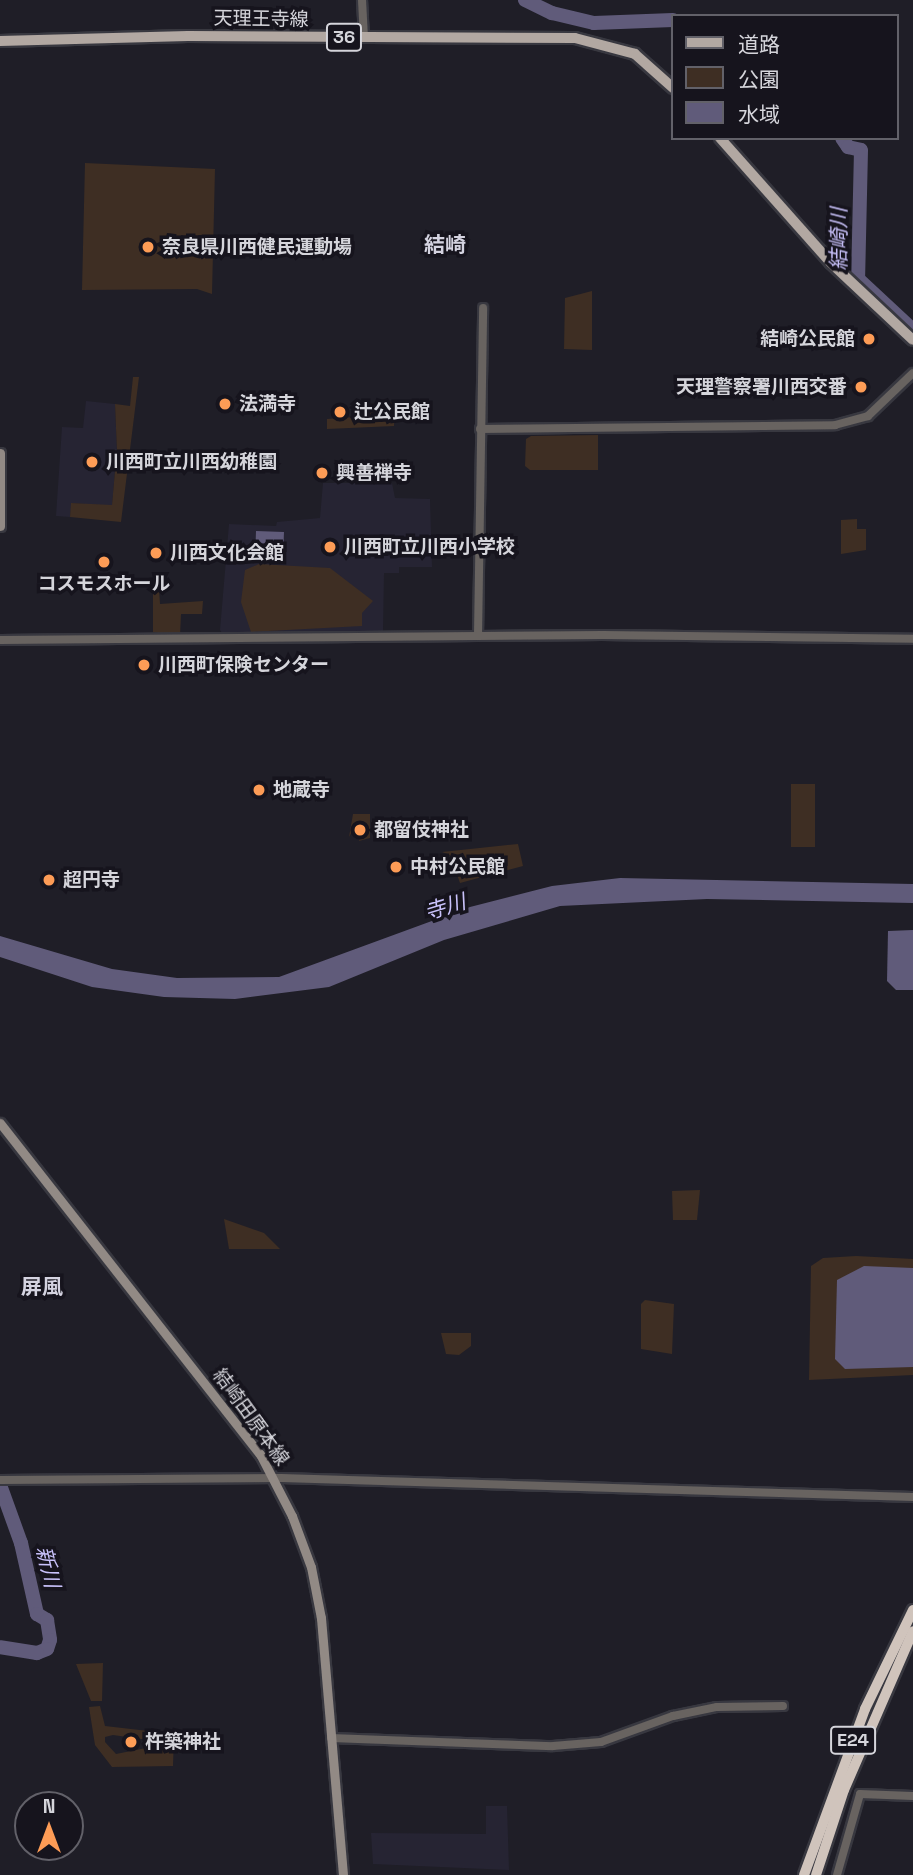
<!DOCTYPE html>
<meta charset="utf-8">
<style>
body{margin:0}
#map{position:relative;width:913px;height:1875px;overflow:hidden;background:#1f1e27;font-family:"Space Grotesk","Noto Sans JP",sans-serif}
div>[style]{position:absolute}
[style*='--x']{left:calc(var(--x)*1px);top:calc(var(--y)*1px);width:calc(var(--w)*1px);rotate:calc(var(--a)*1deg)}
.built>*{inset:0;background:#262433}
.green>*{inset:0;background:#3e2e23;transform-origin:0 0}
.water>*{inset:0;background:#605b7a;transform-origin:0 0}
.river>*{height:14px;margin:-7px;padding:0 7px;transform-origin:7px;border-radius:7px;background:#605b7a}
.roads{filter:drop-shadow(2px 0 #383840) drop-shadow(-2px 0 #383840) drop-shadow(0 2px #383840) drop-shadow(0 -2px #383840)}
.tertiary>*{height:8px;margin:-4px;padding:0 4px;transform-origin:4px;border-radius:4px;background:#686360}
.secondary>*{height:9px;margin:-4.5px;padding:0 4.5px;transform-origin:4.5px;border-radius:4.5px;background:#928a85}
.primary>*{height:10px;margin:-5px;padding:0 5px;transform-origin:5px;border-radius:5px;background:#b2a8a2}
.motorway>*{height:10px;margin:-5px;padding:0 5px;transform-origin:5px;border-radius:5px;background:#d0c4bc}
.dots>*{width:19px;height:19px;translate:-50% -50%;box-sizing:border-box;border:4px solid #16141d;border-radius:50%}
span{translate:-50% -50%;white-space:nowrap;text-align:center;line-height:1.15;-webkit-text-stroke:7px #16141d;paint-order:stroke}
.shield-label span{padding:2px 5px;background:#16141d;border:2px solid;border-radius:5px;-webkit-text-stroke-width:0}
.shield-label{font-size:18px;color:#d5d5db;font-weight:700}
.street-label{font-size:19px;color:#d5d5db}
.poi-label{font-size:19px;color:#d5d5db;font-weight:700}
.left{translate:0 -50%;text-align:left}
.right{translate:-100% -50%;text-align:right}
.water-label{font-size:21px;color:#c9c2fb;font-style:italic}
.neighbourhood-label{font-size:21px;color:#d4d3e0;font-weight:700}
.legend{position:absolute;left:671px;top:14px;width:228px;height:126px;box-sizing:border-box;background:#16141d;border:2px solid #626169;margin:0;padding:9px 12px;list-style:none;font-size:21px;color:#d5d5db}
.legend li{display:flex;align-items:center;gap:14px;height:35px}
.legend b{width:35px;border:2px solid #626169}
.north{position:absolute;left:14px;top:1791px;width:70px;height:70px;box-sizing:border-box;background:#16141d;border:2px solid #626169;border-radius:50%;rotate:0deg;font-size:19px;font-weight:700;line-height:28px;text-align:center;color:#d5d5db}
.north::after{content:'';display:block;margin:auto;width:24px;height:32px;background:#fd9c56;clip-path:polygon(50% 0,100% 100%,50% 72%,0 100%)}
</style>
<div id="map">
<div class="built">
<i style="clip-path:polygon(86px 401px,115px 404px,117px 452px,126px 453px,124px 471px,115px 471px,112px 506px,72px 503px,70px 517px,56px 516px,62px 427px,83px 428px)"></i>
<i style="clip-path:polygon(323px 483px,392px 483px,395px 498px,430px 499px,432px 567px,399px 567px,399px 573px,384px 573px,383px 631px,224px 636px,220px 630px,229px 524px,276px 526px,277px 522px,320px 518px)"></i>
<i style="clip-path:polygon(486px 1806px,507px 1806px,509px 1870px,373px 1864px,371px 1833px,486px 1834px)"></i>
</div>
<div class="green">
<i style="clip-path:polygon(85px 163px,215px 169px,212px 294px,197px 289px,82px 290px)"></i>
<i style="clip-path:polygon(592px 291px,592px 350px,564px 349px,565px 298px)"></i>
<i style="clip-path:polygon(133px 377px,139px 377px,121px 522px,70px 517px,71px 503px,112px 505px,115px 471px,124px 471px,126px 453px,117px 452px,115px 404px,130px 406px)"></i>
<i style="clip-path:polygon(395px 402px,394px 426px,327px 429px,327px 419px,355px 417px,356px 405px)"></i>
<i style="clip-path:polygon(598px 435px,598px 470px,530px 470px,525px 466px,526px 439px,531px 436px)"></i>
<i style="clip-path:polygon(857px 519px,857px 529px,866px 529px,866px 550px,841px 554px,841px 520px)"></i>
<i style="clip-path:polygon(259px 564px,330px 568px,373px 601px,362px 613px,362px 626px,251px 632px,241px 602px,245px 570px)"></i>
<i style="clip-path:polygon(153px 589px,159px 589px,160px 604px,203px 601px,202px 614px,181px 614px,180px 636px,153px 632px)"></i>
<i style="left:791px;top:784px;width:24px;height:63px"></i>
<i style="clip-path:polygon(353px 814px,370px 814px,370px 838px,359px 841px,364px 822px,358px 821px,349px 837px)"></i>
<i style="clip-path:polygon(518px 844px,523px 866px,460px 883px,450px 855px,442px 852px)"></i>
<i style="clip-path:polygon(700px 1190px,697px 1220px,673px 1220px,672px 1191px)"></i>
<i style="clip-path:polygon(224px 1219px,264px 1233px,280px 1249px,229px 1249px)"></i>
<i style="clip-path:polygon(856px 1256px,913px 1259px,913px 1375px,809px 1380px,811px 1266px,823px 1258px)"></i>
<i style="clip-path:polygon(645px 1300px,674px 1304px,672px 1354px,641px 1349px,641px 1304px)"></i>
<i style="clip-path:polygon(441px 1333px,471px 1333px,471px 1346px,459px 1355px,446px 1354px)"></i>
<i style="clip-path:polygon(103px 1663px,102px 1701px,91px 1701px,76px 1664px)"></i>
<i style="clip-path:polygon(evenodd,100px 1706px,105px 1726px,174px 1734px,173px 1766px,112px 1767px,95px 1745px,89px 1707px,100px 1706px,113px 1735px,148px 1740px,151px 1747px,116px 1754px,105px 1742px,105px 1737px,113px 1735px)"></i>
</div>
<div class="water">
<i style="left:256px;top:531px;width:28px;height:12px;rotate:2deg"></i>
<i style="clip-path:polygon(620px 878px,913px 884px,913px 903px,707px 899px,560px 906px,444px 940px,329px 987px,235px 999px,164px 997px,92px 987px,0 957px,0 936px,112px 969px,177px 978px,279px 977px,470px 907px,552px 886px)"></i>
<i style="clip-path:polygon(913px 930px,913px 990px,896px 990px,887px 981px,888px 931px)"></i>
<i style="clip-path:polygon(864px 1266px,913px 1268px,913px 1367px,845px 1369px,835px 1359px,837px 1280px)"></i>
</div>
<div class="river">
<i style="--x:525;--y:0;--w:30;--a:26"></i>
<i style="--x:552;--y:13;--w:43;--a:13.4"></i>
<i style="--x:594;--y:23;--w:79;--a:-2.2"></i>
<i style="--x:842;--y:138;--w:11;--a:56"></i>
<i style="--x:848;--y:147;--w:13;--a:13"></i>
<i style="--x:861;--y:150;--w:129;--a:91.3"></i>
<i style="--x:858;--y:279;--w:75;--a:42.8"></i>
<i style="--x:0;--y:1485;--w:62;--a:70.1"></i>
<i style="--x:21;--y:1543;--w:73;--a:77.3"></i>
<i style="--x:37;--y:1614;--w:12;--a:31"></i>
<i style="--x:47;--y:1620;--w:20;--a:81"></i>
<i style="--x:50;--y:1640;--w:9;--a:108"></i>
<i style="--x:47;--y:1649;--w:11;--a:158"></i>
<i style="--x:37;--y:1653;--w:37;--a:-171"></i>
</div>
<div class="roads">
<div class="tertiary">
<i style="--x:362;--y:0;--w:38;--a:87"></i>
<i style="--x:480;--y:429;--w:355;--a:-0.6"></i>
<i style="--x:835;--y:425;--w:34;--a:-15"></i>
<i style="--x:868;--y:416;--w:62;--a:-43.7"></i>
<i style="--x:478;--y:636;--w:328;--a:-89.1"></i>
<i style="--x:0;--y:640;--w:603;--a:-0.48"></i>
<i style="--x:603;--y:635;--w:310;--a:0.7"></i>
<i style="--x:0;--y:1480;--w:281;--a:-0.4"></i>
<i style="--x:281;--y:1478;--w:632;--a:1.72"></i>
<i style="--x:331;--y:1738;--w:222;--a:2.1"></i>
<i style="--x:553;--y:1746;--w:48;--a:-4.8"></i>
<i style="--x:601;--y:1742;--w:77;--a:-19.9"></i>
<i style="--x:673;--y:1716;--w:45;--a:-11.6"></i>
<i style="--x:717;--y:1707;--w:66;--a:-0.9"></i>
<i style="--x:837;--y:1875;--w:84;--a:-74.1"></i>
<i style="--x:860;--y:1794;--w:53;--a:2.2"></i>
</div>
<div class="secondary">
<i style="--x:0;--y:453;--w:73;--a:90"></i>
<i style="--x:0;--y:1123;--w:421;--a:51.9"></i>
<i style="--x:260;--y:1454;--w:70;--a:62.7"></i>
<i style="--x:292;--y:1516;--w:54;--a:69.6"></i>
<i style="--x:311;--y:1567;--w:52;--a:78.9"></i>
<i style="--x:321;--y:1618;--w:258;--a:85.1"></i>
</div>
<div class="primary">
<i style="--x:0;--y:41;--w:188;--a:-1.5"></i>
<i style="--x:188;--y:36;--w:387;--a:0.3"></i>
<i style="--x:575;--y:38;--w:62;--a:14.9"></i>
<i style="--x:635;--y:54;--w:51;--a:41.8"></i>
<i style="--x:720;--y:138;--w:167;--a:48.4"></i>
<i style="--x:831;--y:263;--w:112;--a:43.2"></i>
</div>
<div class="motorway">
<i style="--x:804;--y:1875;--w:177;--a:-69.8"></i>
<i style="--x:865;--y:1709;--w:110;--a:-64.1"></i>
<i style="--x:816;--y:1875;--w:89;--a:-71.8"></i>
<i style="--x:844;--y:1790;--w:173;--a:-66.5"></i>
</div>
</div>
<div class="dots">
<i style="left:148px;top:247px;background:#fd9c56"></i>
<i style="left:869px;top:339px;background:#fd9c56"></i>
<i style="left:861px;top:387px;background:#fd9c56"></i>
<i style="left:225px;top:404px;background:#fd9c56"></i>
<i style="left:340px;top:412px;background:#fd9c56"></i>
<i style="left:92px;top:462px;background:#fd9c56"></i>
<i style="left:322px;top:473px;background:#fd9c56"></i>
<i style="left:330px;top:547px;background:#fd9c56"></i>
<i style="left:156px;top:553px;background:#fd9c56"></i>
<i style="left:104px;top:562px;background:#fd9c56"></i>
<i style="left:144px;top:665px;background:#fd9c56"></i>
<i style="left:259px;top:790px;background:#fd9c56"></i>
<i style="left:360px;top:830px;background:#fd9c56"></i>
<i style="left:396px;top:867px;background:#fd9c56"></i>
<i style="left:49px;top:880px;background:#fd9c56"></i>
<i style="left:131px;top:1742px;background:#fd9c56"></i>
</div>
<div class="shield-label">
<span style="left:344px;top:37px">36</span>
<span style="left:853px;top:1740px">E24</span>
</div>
<div class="street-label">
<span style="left:261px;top:19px;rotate:1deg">天理王寺線</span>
<span style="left:251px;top:1417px;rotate:54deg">結崎田原本線</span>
</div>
<div class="poi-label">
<span class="left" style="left:162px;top:247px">奈良県川西健民運動場</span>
<span class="right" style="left:855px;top:339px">結崎公民館</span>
<span class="right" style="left:847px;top:387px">天理警察署川西交番</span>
<span class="left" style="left:239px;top:404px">法満寺</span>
<span class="left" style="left:354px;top:412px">辻公民館</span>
<span class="left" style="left:106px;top:462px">川西町立川西幼稚園</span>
<span class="left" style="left:336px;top:473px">興善禅寺</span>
<span class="left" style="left:344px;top:547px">川西町立川西小学校</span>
<span class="left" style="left:170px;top:553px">川西文化会館</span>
<span style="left:104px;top:584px">コスモスホール</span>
<span class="left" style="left:158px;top:665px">川西町保険センター</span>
<span class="left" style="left:273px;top:790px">地蔵寺</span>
<span class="left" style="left:374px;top:830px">都留伎神社</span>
<span class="left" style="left:410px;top:867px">中村公民館</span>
<span class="left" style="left:63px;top:880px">超円寺</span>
<span class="left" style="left:145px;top:1742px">杵築神社</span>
</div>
<div class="water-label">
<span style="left:839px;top:239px;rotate:-90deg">結崎川</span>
<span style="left:445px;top:907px;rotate:-17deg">寺川</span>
<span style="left:48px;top:1567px;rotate:77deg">新川</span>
</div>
<div class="neighbourhood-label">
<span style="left:445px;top:245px">結崎</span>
<span style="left:42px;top:1287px">屏風</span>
</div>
<ul class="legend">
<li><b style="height:9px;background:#b2a8a2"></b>道路</li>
<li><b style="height:19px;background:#3e2e23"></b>公園</li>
<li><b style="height:19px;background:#605b7a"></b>水域</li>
</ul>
<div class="north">N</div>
</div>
